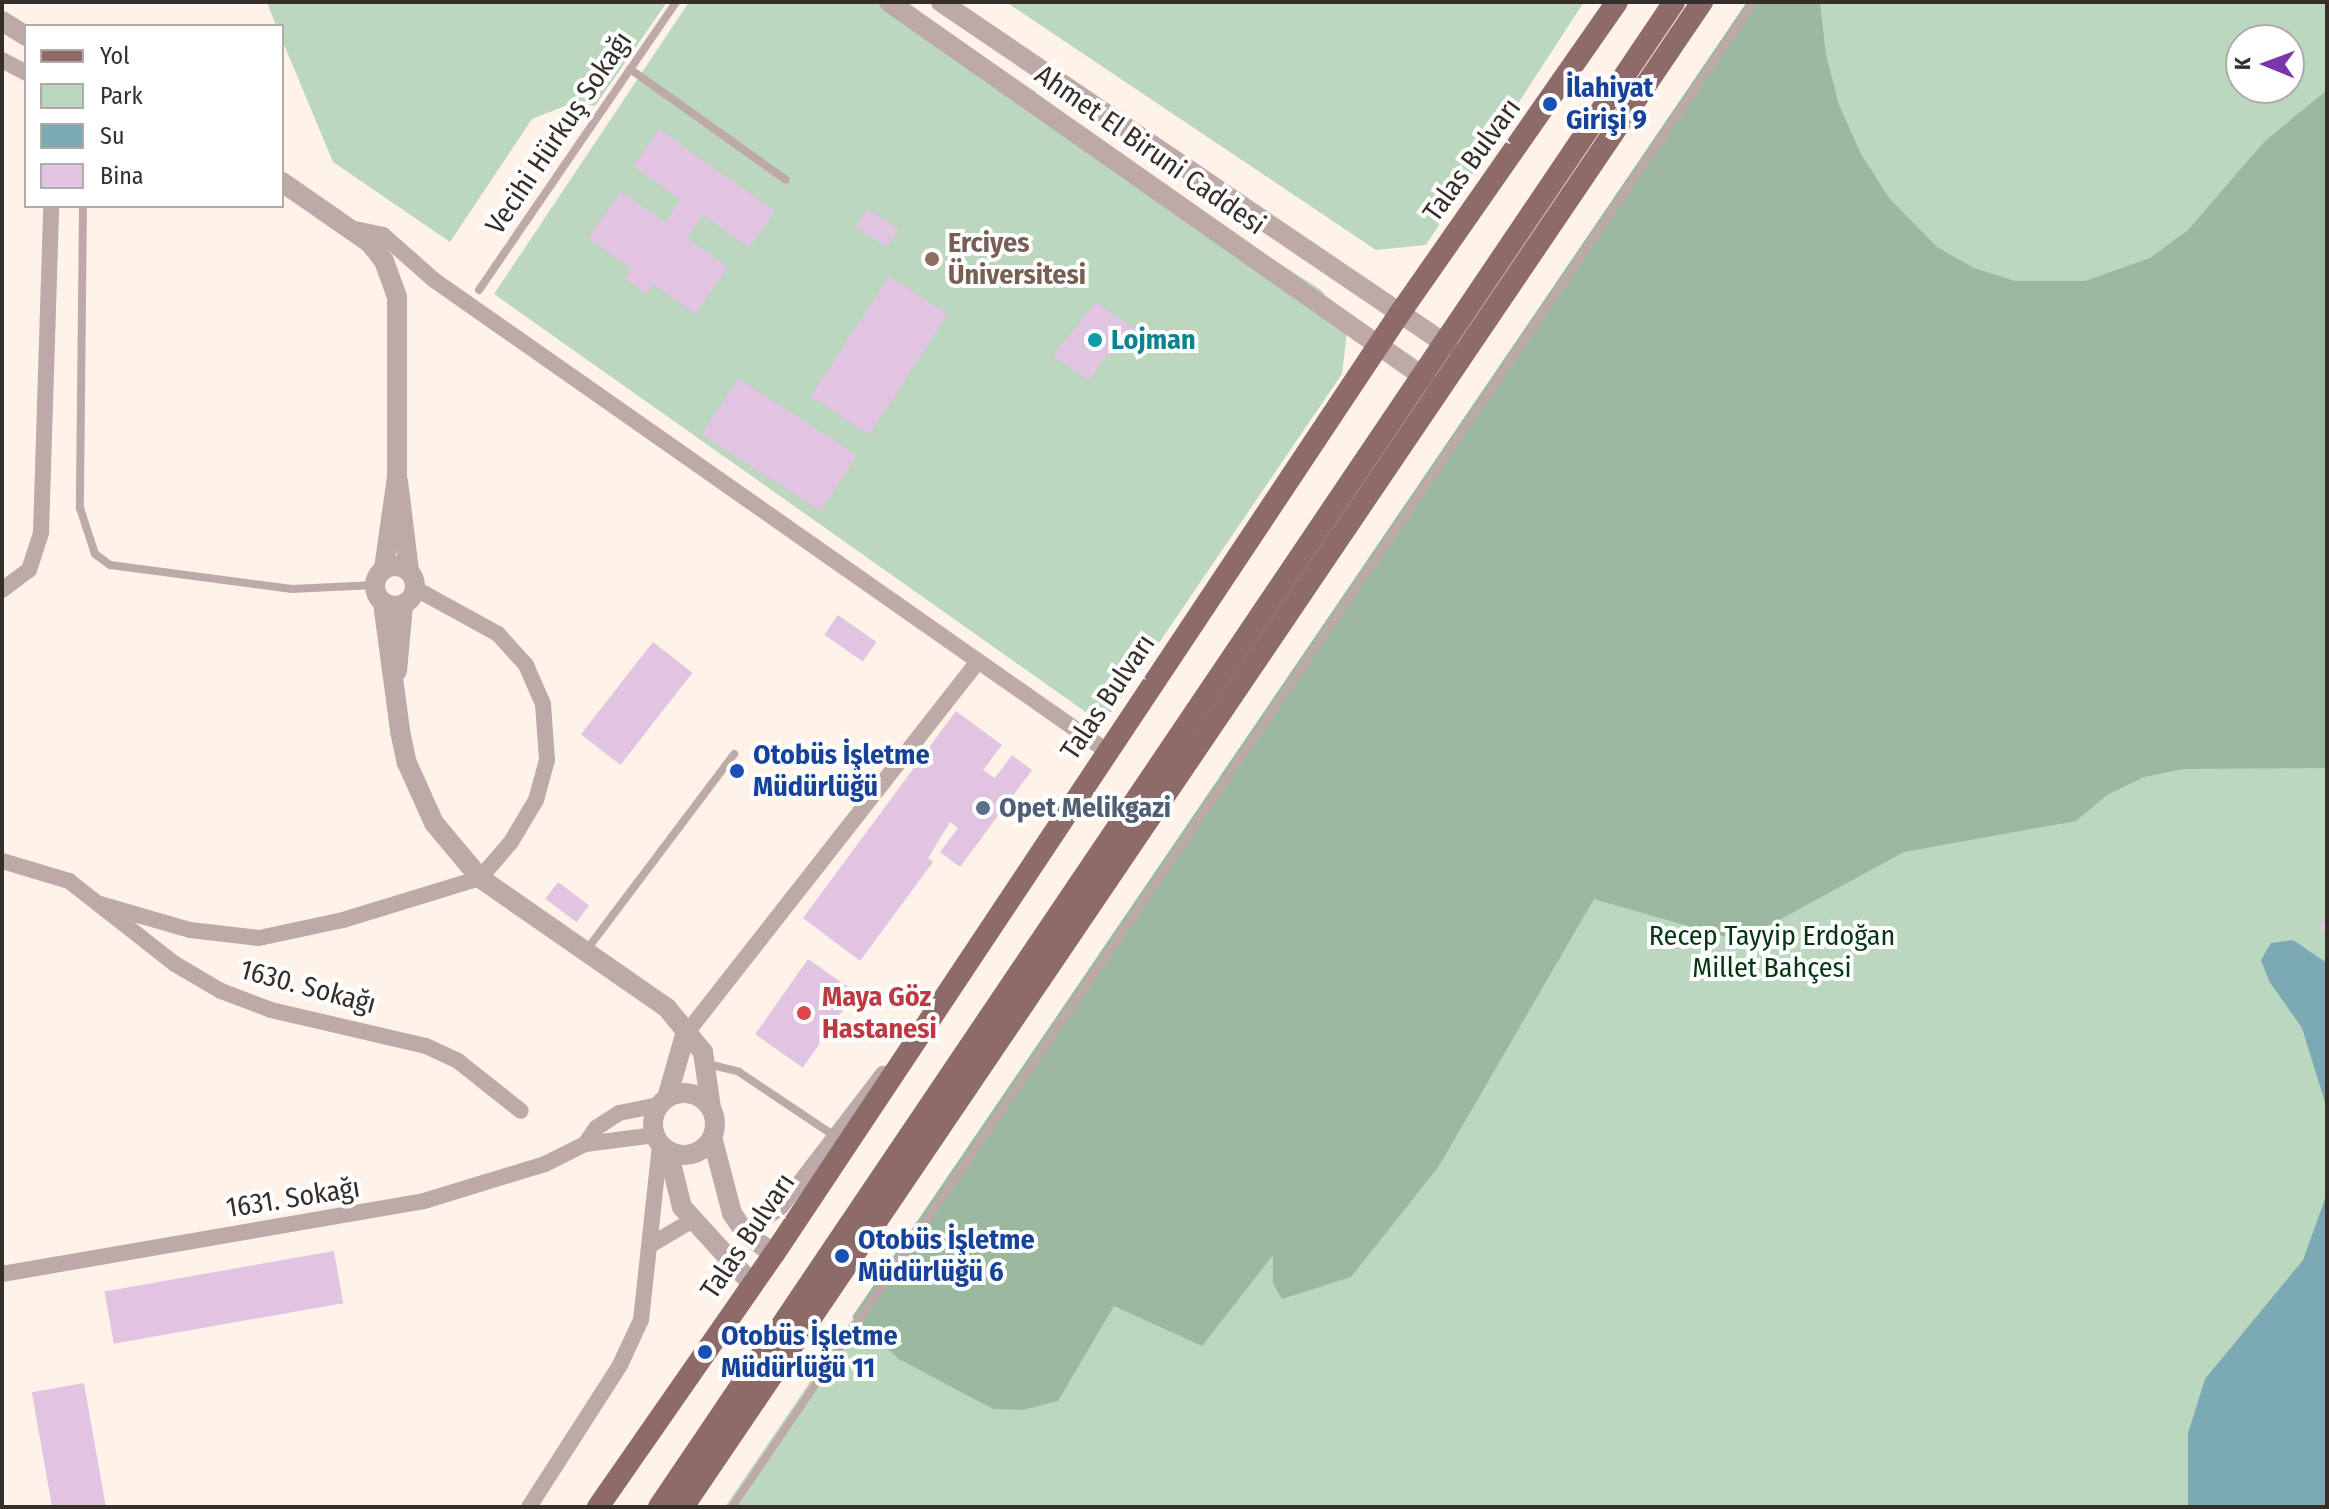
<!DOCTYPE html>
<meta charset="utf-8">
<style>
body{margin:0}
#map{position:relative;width:2329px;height:1509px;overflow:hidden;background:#fff2e9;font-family:"Fira Sans Condensed",sans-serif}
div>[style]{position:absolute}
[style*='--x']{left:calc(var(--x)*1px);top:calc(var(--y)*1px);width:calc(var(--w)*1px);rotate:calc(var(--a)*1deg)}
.green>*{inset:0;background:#bbd7bd}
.forest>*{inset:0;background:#9bb99e}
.water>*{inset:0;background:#7caab4}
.building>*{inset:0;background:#e1c4e2;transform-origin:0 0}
.service>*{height:8px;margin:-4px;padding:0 4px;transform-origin:4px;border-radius:4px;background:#bdaaa8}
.minor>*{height:16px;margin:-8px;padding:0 8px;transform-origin:8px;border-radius:8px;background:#bdaaa8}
.tertiary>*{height:20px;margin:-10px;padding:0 10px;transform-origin:10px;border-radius:10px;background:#bdaaa8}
.tertiary>.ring{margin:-10px;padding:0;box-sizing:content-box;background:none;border:20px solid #bdaaa8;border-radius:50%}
.primary>*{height:22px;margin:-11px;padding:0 11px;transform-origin:11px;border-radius:11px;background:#8d6b69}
.dots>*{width:22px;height:22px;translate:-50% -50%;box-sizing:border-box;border:4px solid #fff;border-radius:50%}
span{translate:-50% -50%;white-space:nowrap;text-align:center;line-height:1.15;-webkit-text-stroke:8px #fff;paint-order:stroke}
.transit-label{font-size:28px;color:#164399;font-weight:700}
.left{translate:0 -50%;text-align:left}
.street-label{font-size:28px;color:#362e29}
.education-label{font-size:28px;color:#785e54;font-weight:700}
.culture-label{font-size:28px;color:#0d838f;font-weight:700}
.service-label{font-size:28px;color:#4e5e75;font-weight:700}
.park-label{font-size:28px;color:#043611}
.health-label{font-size:28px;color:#be3a42;font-weight:700}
.frame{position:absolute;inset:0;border:4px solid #362e29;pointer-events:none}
.legend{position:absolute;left:24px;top:24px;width:260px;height:184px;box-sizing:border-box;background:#fff;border:2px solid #afaba9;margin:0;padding:10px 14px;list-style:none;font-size:24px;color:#362e29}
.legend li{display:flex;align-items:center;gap:16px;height:40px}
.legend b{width:40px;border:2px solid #afaba9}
.north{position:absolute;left:2225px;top:24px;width:80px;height:80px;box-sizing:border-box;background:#fff;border:2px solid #afaba9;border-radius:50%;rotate:271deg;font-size:22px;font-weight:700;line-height:32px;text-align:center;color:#362e29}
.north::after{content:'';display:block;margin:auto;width:28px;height:36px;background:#7b36aa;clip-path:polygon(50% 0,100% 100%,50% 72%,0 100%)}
</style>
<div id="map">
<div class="green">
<i style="clip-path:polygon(267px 2px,667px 2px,595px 106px,575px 102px,532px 119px,450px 242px,333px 162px,282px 40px,282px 26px,276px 26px)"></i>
<i style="clip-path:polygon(689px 2px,902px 2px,1036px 92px,1030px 103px,1321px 290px,1339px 312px,1347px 332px,1342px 374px,1112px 712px,1087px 713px,494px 294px)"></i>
<i style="clip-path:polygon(1006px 2px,1584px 2px,1426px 245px,1376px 250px)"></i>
<i style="clip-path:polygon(evenodd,1747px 2px,2327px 2px,2327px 1507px,725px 1507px,1747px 2px,2241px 40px,2289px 40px,2289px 88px,2241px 88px,2241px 40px)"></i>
</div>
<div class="forest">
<i style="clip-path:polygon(1747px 2px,1820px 2px,1826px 55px,1839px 105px,1861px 154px,1889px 198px,1937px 247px,1974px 268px,2015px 281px,2085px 281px,2150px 258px,2188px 230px,2264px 142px,2327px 90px,2327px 768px,2183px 769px,2144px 777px,2107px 795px,2076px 821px,1904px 852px,1740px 941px,1594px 899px,1439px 1166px,1351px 1277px,1282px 1299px,1273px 1284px,1273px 1255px,1202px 1346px,1114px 1306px,1058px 1401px,1023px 1410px,993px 1409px,899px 1359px,852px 1317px)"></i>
</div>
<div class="water">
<i style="clip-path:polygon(2293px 940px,2327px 963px,2327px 1109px,2302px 1028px,2269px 981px,2261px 960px,2271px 943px)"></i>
<i style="clip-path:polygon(2327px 1160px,2327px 1507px,2188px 1507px,2188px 1433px,2205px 1379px,2303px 1260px,2325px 1199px)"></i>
</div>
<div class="building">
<i style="clip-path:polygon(659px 129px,775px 211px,749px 248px,703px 215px,687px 238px,728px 267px,695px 314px,653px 284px,647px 294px,624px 278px,631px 269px,588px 238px,621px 191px,665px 222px,680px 200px,633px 166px)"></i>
<i style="left:868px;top:209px;width:37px;height:22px;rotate:33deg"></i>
<i style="left:889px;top:276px;width:70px;height:144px;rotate:33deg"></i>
<i style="clip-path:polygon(1096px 302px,1135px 329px,1116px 356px,1110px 351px,1089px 381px,1052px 356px)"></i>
<i style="left:738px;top:378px;width:142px;height:67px;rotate:33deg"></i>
<i style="left:838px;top:615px;width:47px;height:24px;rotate:35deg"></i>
<i style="left:653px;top:642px;width:50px;height:117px;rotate:38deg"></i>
<i style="clip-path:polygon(956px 711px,1002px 745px,983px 770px,995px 778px,1012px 755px,1032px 770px,960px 867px,940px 852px,958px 828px,950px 822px,928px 858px,933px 862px,860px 961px,803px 918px)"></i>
<i style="left:558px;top:882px;width:39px;height:21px;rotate:37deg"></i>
<i style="clip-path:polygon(2327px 909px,2327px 932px,2319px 929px)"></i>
<i style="left:808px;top:959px;width:58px;height:92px;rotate:35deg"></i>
<i style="left:334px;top:1251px;width:53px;height:233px;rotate:80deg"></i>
<i style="left:84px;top:1383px;width:126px;height:53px;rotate:80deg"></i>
</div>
<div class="service">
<i style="--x:630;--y:69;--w:191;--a:35.4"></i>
<i style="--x:83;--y:206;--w:302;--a:90.6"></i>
<i style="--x:80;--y:508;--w:48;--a:71.9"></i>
<i style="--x:95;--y:554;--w:19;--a:36"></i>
<i style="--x:110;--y:565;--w:184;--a:7.5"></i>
<i style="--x:292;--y:589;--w:83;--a:-2.8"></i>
<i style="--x:479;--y:290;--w:349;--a:-55.6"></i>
<i style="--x:585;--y:952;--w:248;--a:-53"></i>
<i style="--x:708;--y:1064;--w:32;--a:14"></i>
<i style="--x:739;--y:1072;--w:113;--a:33.8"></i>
<i style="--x:732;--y:1507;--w:1819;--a:-55.82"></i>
</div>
<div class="minor">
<i style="--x:2;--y:60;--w:27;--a:28"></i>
<i style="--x:355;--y:229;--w:29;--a:12"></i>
<i style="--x:383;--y:235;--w:68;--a:41.4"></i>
<i style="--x:434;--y:280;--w:823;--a:35"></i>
<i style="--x:2;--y:590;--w:34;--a:-37"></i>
<i style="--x:29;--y:570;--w:40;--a:-72"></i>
<i style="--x:41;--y:532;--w:326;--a:-88.2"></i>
<i style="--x:2;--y:861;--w:70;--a:16.6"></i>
<i style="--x:69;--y:881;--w:135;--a:38.1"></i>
<i style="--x:175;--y:964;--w:53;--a:30.4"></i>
<i style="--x:221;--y:991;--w:53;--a:20.8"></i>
<i style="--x:271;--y:1010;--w:159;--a:13.1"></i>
<i style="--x:426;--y:1046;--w:35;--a:25"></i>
<i style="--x:458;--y:1061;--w:80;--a:38.4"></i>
<i style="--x:100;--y:904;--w:94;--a:16.1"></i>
<i style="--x:190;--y:930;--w:69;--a:6.6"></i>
<i style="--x:259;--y:938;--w:86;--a:-12.1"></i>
<i style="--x:343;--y:920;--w:143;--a:-17"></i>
<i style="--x:480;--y:878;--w:48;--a:-49.3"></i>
<i style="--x:511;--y:842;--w:49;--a:-59.2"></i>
<i style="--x:536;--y:800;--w:41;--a:-74.6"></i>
<i style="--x:547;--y:760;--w:56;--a:-94.1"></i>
<i style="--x:543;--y:704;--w:43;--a:-113.6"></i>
<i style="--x:526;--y:665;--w:42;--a:-132.1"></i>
<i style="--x:498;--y:634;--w:94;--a:-151.2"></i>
<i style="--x:685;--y:1035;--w:475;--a:-51.9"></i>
<i style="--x:585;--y:1144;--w:19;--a:-55"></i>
<i style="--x:596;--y:1128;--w:27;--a:-33"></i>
<i style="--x:619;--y:1113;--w:41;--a:-11.3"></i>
<i style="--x:745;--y:1233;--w:44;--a:-35.8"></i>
<i style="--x:781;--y:1207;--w:168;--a:-52.5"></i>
<i style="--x:652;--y:1244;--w:45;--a:-30.5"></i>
<i style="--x:2;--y:1274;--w:428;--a:-9.8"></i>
<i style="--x:424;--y:1201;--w:127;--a:-17"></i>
<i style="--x:545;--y:1164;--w:45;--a:-26.6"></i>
<i style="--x:585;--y:1144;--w:71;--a:-7.3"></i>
<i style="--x:529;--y:1507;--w:169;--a:-57.3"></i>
<i style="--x:620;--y:1365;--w:50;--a:-65"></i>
<i style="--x:641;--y:1320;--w:177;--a:-83.8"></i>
</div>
<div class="tertiary">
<i style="--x:889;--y:2;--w:655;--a:35.05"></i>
<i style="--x:941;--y:2;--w:611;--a:34.13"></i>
<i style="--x:2;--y:21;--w:28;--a:32"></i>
<i style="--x:282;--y:182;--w:107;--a:34.7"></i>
<i style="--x:370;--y:243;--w:23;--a:52"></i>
<i style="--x:384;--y:261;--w:38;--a:70"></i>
<i style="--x:397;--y:297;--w:180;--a:90"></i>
<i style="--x:397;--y:477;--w:92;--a:98.1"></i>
<i style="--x:398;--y:481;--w:90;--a:83"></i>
<i class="ring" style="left:375px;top:566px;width:20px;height:20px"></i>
<i style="--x:383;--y:603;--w:129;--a:82.4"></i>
<i style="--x:400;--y:731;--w:33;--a:78"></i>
<i style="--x:407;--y:763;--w:66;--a:65.8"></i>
<i style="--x:434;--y:823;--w:72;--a:50.1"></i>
<i style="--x:480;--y:878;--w:228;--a:34.8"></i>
<i style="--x:667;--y:1008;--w:57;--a:50.7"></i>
<i style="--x:703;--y:1052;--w:57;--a:81.9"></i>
<i style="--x:397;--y:671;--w:66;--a:-84.8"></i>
<i class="ring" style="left:653px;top:1093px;width:42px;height:42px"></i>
<i style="--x:667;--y:1098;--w:66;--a:-74.1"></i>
<i style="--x:712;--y:1137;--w:79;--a:75.3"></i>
<i style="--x:732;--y:1213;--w:24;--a:57"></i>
<i style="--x:745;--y:1233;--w:36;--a:36"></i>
<i style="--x:668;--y:1151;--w:58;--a:76"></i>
<i style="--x:682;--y:1207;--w:104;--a:47.7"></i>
</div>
<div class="primary">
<i style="--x:598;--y:1507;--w:308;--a:-55.2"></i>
<i style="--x:774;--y:1254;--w:1130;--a:-56.37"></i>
<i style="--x:1400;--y:313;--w:379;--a:-55.1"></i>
<i style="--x:659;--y:1507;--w:1815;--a:-56"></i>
<i style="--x:683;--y:1507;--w:1818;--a:-55.9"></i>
</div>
<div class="dots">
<i style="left:1550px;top:104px;background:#1a4fb4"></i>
<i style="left:932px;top:259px;background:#8d6e63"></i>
<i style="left:1095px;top:340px;background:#0f9aa8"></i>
<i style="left:737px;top:771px;background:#1a4fb4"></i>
<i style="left:983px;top:808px;background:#5c6f8a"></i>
<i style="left:804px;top:1013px;background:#e0444e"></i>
<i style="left:842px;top:1256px;background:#1a4fb4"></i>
<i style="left:705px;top:1352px;background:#1a4fb4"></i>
</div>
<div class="transit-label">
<span class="left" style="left:1566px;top:104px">İlahiyat<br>Girişi 9</span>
<span class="left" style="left:753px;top:771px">Otobüs İşletme<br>Müdürlüğü</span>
<span class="left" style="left:858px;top:1256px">Otobüs İşletme<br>Müdürlüğü 6</span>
<span class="left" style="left:721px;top:1352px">Otobüs İşletme<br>Müdürlüğü 11</span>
</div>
<div class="street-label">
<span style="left:559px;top:133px;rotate:-56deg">Vecihi Hürkuş Sokağı</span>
<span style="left:1150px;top:150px;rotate:35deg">Ahmet El Biruni Caddesi</span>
<span style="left:1472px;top:160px;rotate:-54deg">Talas Bulvarı</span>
<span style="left:1108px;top:697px;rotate:-56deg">Talas Bulvarı</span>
<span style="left:308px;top:987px;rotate:15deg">1630. Sokağı</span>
<span style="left:293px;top:1198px;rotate:-9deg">1631. Sokağı</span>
<span style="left:748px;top:1236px;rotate:-56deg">Talas Bulvarı</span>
</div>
<div class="education-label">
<span class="left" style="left:948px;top:259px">Erciyes<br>Üniversitesi</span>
</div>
<div class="culture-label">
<span class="left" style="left:1111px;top:340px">Lojman</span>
</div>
<div class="service-label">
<span class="left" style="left:999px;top:808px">Opet Melikgazi</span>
</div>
<div class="park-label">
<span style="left:1772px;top:952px">Recep Tayyip Erdoğan<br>Millet Bahçesi</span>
</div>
<div class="health-label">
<span class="left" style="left:822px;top:1013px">Maya Göz<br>Hastanesi</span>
</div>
<div class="frame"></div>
<ul class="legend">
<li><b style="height:10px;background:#8d6b69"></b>Yol</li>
<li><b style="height:22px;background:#bbd7bd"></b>Park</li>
<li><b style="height:22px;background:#7caab4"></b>Su</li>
<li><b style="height:22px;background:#e1c4e2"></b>Bina</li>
</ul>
<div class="north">K</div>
</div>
